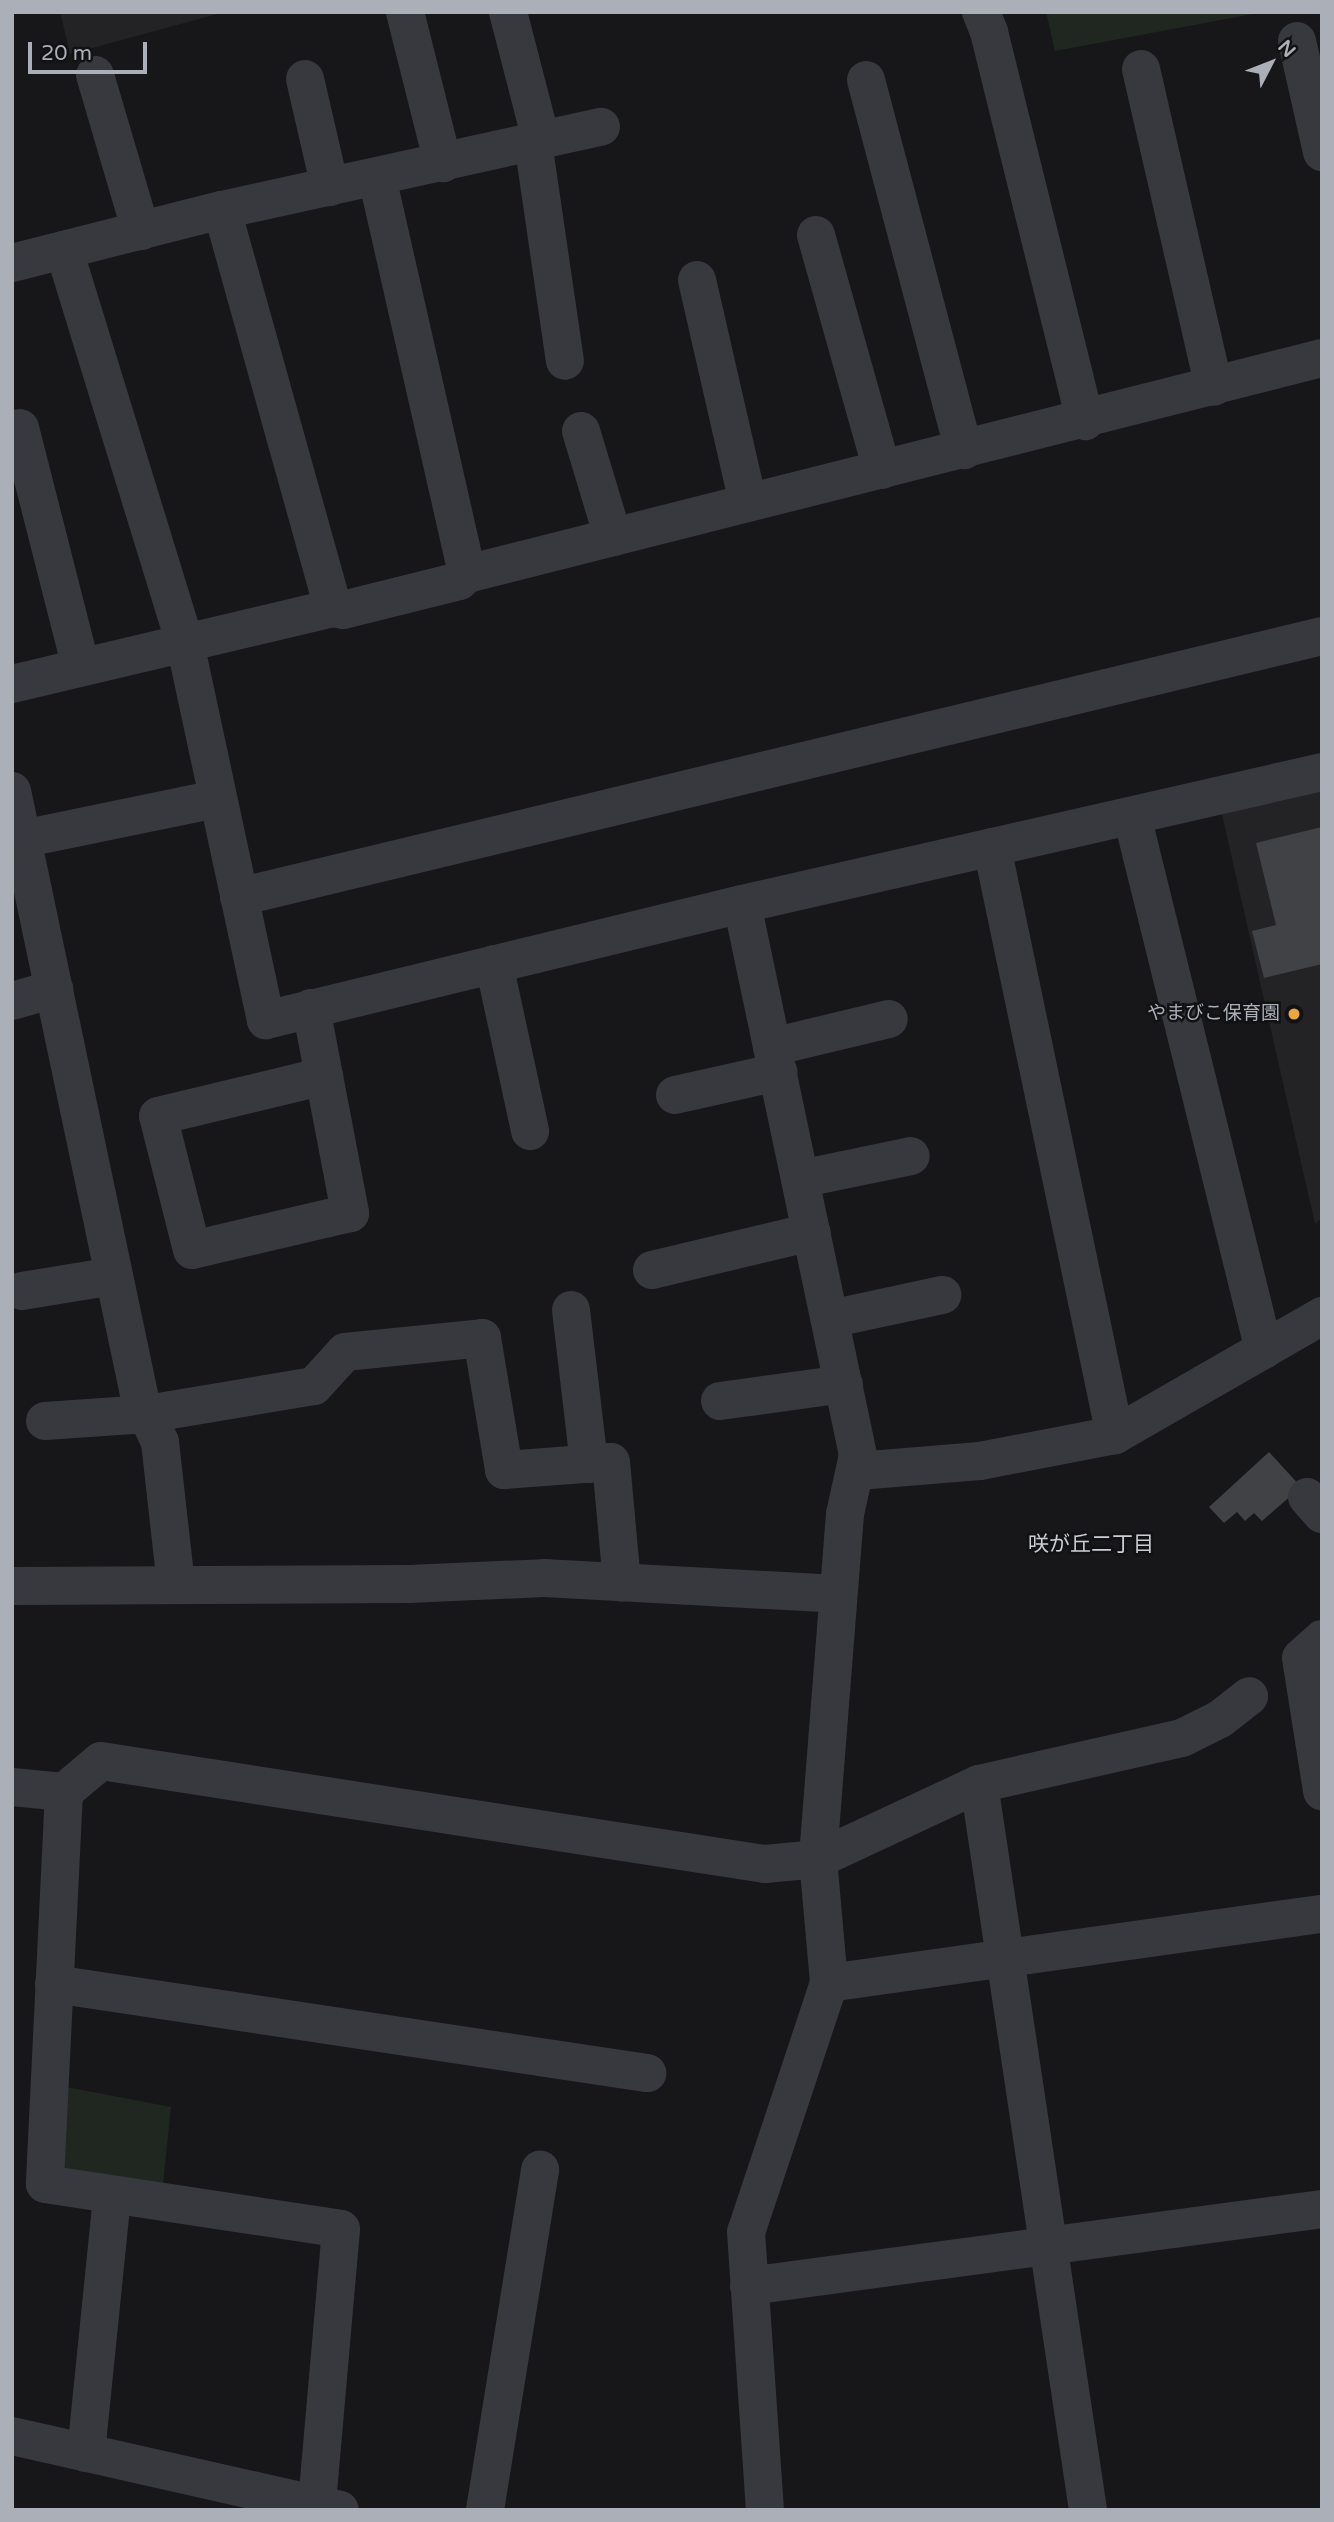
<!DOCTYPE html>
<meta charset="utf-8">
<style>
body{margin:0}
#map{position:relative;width:1334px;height:2522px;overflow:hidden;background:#171719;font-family:"Varela Round","Noto Sans JP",sans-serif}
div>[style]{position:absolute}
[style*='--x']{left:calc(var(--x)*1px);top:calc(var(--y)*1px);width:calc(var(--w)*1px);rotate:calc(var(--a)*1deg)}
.built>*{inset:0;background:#232326}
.green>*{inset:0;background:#1f2720}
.building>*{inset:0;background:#414246}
.minor>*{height:38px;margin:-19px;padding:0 19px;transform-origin:19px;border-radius:19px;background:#38393e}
.dots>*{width:19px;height:19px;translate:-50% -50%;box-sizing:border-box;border:4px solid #121214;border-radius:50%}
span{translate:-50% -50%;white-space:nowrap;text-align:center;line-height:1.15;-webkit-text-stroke:5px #121214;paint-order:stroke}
.poi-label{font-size:19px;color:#aaafb8}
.right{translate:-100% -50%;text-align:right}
.neighbourhood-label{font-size:21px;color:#caced4}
.frame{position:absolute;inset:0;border:14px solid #aaafb8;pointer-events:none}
.north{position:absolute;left:1236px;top:28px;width:70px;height:70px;-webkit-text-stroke:5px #121214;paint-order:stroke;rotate:48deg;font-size:19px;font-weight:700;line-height:28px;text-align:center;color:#aaafb8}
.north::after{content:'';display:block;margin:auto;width:24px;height:32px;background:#aaafb8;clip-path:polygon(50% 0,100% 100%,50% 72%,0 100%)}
.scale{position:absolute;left:28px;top:42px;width:119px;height:32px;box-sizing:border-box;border:4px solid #aaafb8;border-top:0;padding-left:9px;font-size:21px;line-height:24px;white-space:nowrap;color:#aaafb8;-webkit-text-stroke:5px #121214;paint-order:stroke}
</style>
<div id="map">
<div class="built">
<i style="clip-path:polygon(60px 12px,225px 12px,70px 54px)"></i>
<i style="clip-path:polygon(1322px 785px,1322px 1218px,1315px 1224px,1221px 810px)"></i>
</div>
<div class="green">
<i style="clip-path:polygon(1046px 12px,1264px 12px,1055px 51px)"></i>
<i style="clip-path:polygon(56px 2085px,171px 2107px,162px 2194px,50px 2180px)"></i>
</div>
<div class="building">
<i style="clip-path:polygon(1322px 827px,1322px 964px,1264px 978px,1252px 931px,1276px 925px,1256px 843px)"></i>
<i style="clip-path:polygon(1269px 1452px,1301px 1487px,1262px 1521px,1254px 1513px,1245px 1521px,1237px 1512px,1224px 1523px,1209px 1507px)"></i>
</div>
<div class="minor">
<i style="--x:405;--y:12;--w:156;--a:75.9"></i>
<i style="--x:508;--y:12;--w:132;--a:75.5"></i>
<i style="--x:981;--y:12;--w:22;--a:68"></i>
<i style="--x:989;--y:32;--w:401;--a:76.1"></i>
<i style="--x:1297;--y:41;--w:114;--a:77.3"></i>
<i style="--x:1141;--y:69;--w:326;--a:77.1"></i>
<i style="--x:95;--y:75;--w:163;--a:73.6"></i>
<i style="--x:305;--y:79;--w:111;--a:77"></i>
<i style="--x:866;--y:80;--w:383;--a:75.2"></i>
<i style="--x:533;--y:142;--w:221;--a:81.7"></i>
<i style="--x:377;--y:177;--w:407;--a:77.2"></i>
<i style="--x:222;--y:210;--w:413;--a:74.4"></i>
<i style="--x:816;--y:235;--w:244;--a:74.3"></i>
<i style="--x:64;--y:250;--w:411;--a:72.9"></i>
<i style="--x:185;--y:643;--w:386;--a:77.9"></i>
<i style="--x:266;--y:1020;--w:490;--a:-13.7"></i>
<i style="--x:742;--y:904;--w:595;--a:-12.82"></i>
<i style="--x:12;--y:263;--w:217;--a:-14.2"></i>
<i style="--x:222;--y:210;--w:388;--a:-12.4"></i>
<i style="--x:697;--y:280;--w:228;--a:77.1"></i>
<i style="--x:20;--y:428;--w:244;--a:75.7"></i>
<i style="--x:581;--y:431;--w:111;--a:73.2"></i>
<i style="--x:12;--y:684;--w:330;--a:-13.3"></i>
<i style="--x:333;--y:608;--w:10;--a:11"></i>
<i style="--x:343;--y:610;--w:120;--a:-14"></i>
<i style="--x:459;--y:581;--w:11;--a:-41"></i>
<i style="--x:467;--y:574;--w:882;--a:-14.18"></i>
<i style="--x:12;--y:791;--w:621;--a:78.11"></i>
<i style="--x:140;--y:1399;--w:47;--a:65.1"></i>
<i style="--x:160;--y:1442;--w:144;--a:83.6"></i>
<i style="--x:1132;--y:816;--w:550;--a:76.12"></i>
<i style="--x:22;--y:839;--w:199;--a:-11.6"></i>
<i style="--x:992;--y:847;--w:601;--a:78.19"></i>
<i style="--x:239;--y:897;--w:1114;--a:-13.55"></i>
<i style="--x:742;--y:904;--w:563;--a:78.11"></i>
<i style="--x:858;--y:1455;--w:60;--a:102.4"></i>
<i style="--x:845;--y:1514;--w:346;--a:94.5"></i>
<i style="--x:818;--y:1859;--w:124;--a:84.9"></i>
<i style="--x:829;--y:1983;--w:262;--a:108.4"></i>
<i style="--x:746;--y:2232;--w:279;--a:86.1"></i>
<i style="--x:494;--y:964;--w:171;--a:77.8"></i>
<i style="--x:12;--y:1001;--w:44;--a:-15.9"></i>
<i style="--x:311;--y:1008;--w:209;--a:79.2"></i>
<i style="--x:350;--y:1213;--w:162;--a:166.8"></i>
<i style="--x:192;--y:1250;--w:138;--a:-104.2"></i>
<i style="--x:158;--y:1116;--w:171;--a:-13.5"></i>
<i style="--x:772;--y:1047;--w:120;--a:-13.5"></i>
<i style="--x:675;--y:1095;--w:106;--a:-12.6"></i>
<i style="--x:800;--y:1179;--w:113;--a:-11.7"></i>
<i style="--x:652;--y:1270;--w:164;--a:-13.4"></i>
<i style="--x:22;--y:1291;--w:93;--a:-9.3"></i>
<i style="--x:571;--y:1310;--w:155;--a:83.3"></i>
<i style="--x:830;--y:1319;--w:115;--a:-12.1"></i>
<i style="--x:720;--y:1401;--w:125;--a:-7.8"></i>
<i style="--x:45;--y:1421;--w:102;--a:-3.9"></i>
<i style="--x:147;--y:1414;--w:169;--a:-9.5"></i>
<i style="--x:314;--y:1386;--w:46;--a:-47.6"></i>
<i style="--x:345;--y:1352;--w:138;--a:-5.8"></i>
<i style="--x:482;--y:1338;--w:134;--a:80.5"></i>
<i style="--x:504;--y:1470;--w:107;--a:-4.3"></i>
<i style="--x:611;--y:1462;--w:121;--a:84.8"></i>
<i style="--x:858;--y:1471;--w:122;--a:-4.7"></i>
<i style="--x:980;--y:1461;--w:137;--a:-10.9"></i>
<i style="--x:1115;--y:1435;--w:239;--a:-29.9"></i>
<i style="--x:1307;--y:1497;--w:23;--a:49"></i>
<i style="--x:12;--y:1586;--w:397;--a:-0.3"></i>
<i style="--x:409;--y:1584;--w:135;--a:-2.5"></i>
<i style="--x:544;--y:1578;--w:294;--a:3.1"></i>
<i style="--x:1322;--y:1639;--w:28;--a:138"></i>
<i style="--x:1301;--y:1658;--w:135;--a:81"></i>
<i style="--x:979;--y:1784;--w:734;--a:81.46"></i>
<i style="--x:12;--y:1787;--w:52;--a:5.5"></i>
<i style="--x:64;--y:1792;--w:48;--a:-40"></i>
<i style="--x:101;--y:1761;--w:672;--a:8.82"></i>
<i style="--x:765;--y:1864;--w:53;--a:-5.4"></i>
<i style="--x:818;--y:1859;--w:178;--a:-25"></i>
<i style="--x:979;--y:1784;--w:208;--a:-12.8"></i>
<i style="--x:1182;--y:1738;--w:42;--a:-26.6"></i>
<i style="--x:1220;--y:1719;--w:37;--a:-38"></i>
<i style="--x:64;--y:1792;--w:392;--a:92.8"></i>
<i style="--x:45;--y:2184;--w:299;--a:8.6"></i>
<i style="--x:341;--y:2229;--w:277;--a:95"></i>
<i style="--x:829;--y:1983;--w:498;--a:-8"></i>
<i style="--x:54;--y:1984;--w:600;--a:8.54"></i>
<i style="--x:749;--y:2286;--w:578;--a:-7.65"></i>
<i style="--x:12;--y:2436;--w:336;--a:12.7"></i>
<i style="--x:86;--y:2453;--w:258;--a:-84.2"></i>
<i style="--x:485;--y:2510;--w:345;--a:-80.8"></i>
</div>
<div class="dots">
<i style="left:1294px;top:1014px;background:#eaa73d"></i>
</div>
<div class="poi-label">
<span class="right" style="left:1280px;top:1014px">やまびこ保育園</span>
</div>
<div class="neighbourhood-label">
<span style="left:1091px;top:1545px">咲が丘二丁目</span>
</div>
<div class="frame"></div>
<div class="north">N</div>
<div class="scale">20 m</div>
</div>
